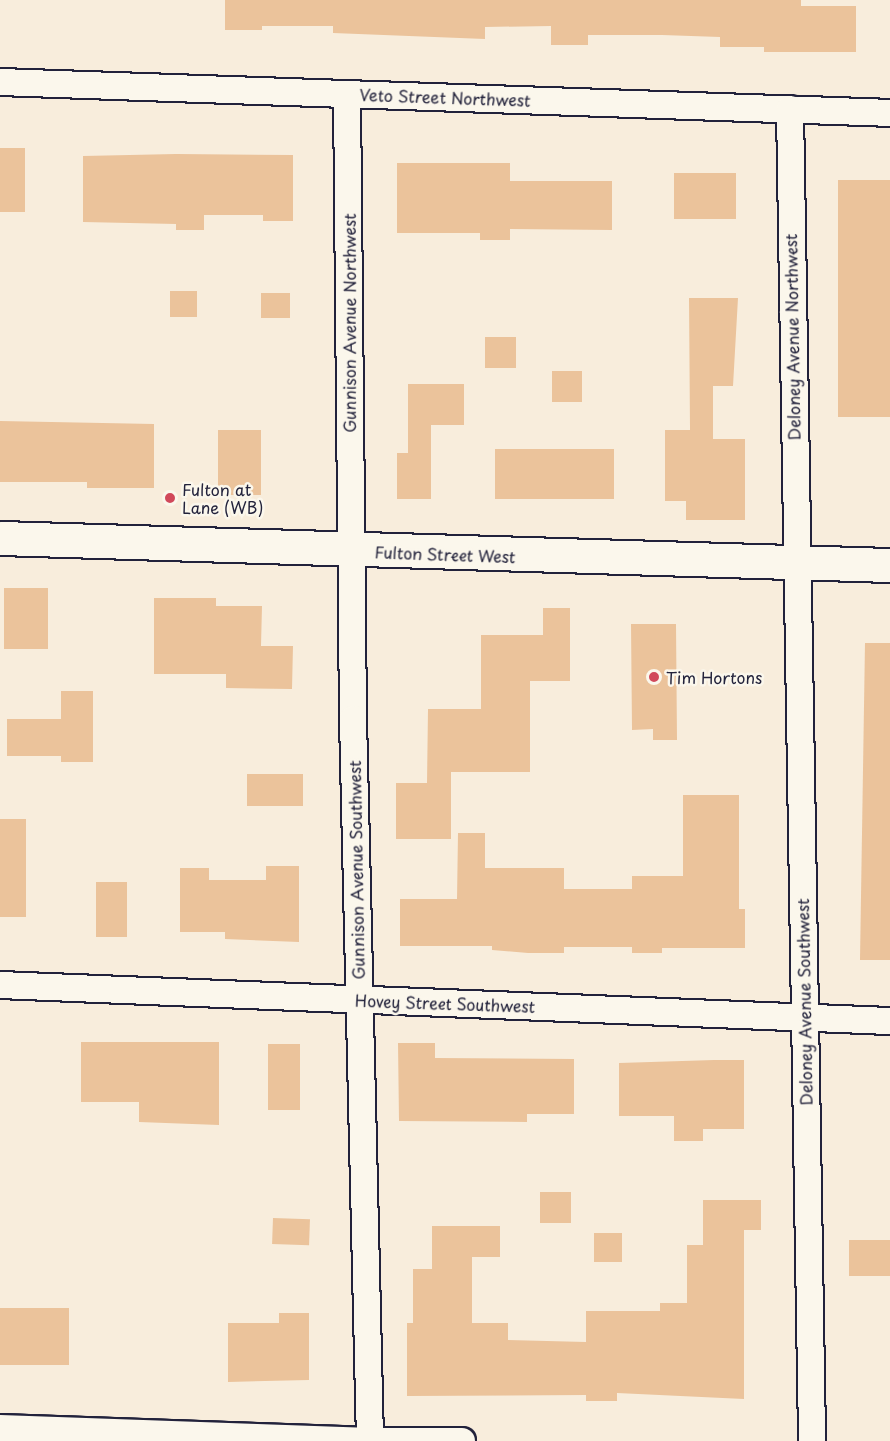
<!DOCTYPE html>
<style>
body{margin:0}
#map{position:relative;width:890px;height:1441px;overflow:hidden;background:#f8eddc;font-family:"Playpen Sans",sans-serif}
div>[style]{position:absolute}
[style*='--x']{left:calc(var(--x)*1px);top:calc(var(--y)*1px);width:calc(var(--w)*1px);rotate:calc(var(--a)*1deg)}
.building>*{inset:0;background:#ebc39b;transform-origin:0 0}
.roads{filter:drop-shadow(2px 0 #22223b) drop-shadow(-2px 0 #22223b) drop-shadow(0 2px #22223b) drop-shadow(0 -2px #22223b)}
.minor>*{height:26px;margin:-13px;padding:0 13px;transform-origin:13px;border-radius:13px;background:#fbf7ec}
.primary>*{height:33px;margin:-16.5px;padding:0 16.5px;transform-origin:16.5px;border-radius:16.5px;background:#fbf7ec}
.dots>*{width:16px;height:16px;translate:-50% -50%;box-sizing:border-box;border:3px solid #fbf7ec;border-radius:50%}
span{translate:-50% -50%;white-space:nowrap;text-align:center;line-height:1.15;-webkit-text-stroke:5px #fbf7ec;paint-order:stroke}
.street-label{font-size:16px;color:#22223b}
.poi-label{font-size:16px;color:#22223b}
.left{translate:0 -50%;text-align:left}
</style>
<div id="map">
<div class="building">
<i style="clip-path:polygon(225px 0,801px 0,801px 6px,856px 6px,856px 52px,764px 52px,764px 47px,720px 47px,720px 37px,662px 35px,588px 35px,588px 45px,551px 45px,551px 26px,485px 27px,485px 39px,333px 33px,333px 26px,262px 26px,262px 30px,225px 30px)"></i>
<i style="left:0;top:148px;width:25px;height:64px"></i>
<i style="clip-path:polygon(176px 154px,293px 155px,293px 221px,263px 221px,263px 215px,204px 215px,204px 230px,176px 230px,176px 224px,83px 222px,83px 156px)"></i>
<i style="clip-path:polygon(397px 163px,510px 163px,510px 181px,612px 181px,612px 230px,510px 229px,510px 240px,480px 240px,480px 233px,397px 233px)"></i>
<i style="left:674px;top:173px;width:62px;height:46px"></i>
<i style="left:838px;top:180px;width:52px;height:237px"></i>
<i style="left:170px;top:291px;width:27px;height:26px"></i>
<i style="left:261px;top:293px;width:29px;height:25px"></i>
<i style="clip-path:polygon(689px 298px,738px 298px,733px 386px,713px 386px,713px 439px,745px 439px,745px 520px,686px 520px,686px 501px,665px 501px,665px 430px,690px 430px)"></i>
<i style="left:485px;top:337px;width:31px;height:31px"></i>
<i style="left:552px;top:371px;width:30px;height:31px"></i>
<i style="clip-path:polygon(408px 384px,464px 384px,464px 425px,431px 425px,431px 499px,397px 499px,397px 453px,408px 453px)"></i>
<i style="clip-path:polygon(0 421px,154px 424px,154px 488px,87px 488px,87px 482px,0 482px)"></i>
<i style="left:218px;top:430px;width:43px;height:65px"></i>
<i style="left:614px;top:449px;width:50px;height:119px;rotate:90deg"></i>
<i style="left:4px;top:588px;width:44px;height:61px"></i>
<i style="clip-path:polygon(154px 598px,216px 598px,216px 606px,262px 606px,261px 646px,293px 646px,292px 689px,226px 688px,226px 674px,154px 674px)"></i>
<i style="clip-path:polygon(543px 608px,570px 608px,570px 681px,530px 681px,530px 772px,451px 772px,451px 839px,396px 839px,396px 783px,427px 783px,428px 709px,481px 709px,481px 635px,543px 635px)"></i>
<i style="clip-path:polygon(631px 624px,676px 624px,677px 740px,653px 740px,653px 729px,632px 730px)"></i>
<i style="clip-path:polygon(865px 643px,890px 643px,890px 960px,860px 960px)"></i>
<i style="clip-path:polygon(61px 691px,93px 691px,93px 762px,61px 762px,61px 756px,7px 756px,7px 719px,61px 719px)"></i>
<i style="left:247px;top:774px;width:56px;height:32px"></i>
<i style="clip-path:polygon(683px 795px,739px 795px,739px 909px,745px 909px,745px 948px,662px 948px,662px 953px,632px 953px,632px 947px,564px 947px,564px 953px,528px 953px,492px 950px,492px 946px,400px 946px,400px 899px,457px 899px,458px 833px,485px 833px,485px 868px,564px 868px,564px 889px,632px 889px,632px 876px,683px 876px)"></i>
<i style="left:0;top:819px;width:26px;height:98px"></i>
<i style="clip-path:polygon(266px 866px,299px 866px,299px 942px,225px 939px,225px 932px,180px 932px,180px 868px,209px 868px,209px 880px,266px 880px)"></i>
<i style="left:96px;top:882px;width:31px;height:55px"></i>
<i style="clip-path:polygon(81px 1042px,219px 1042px,219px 1125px,139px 1122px,139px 1102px,81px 1102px)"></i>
<i style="clip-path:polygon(398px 1043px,435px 1043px,435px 1058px,574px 1059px,574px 1114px,527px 1114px,527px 1122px,399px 1121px)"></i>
<i style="left:268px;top:1044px;width:32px;height:66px"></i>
<i style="clip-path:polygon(714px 1060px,744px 1060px,744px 1129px,703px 1129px,703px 1141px,674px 1141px,674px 1116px,619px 1116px,619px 1063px)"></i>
<i style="left:540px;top:1192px;width:31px;height:31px"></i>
<i style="clip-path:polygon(703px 1200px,761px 1200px,761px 1230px,744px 1230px,744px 1399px,617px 1393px,617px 1401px,586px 1401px,586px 1395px,407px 1396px,407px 1323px,413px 1323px,413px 1269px,432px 1269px,432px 1226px,500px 1226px,500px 1257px,472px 1257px,472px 1323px,508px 1323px,508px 1340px,586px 1342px,586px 1311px,660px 1311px,660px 1303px,687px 1303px,687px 1245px,703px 1245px)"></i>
<i style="left:273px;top:1218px;width:37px;height:26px;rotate:2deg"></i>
<i style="left:594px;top:1233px;width:28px;height:29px"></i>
<i style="left:849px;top:1240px;width:41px;height:36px"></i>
<i style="left:0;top:1308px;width:69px;height:57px"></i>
<i style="clip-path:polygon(279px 1313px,309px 1313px,309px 1380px,228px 1382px,228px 1323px,279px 1323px)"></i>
</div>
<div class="roads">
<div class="minor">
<i style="--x:0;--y:82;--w:891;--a:1.99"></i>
<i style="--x:347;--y:94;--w:625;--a:89.45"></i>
<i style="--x:353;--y:719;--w:722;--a:88.65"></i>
<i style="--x:790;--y:109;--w:1332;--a:89.05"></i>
<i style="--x:0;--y:985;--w:891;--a:2.32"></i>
<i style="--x:0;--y:1428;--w:364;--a:2"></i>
<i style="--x:372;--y:1441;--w:90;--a:0"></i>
</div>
<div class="primary">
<i style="--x:0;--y:538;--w:890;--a:1.74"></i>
</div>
</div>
<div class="dots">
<i style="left:170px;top:498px;background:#d1495b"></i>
<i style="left:654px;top:677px;background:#d1495b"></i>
</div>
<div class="street-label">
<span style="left:445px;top:97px;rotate:2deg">Veto Street Northwest</span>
<span style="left:349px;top:323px;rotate:-90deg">Gunnison Avenue Northwest</span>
<span style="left:792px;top:337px;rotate:-91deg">Deloney Avenue Northwest</span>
<span style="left:445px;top:554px;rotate:2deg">Fulton Street West</span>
<span style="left:356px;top:870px;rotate:-91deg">Gunnison Avenue Southwest</span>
<span style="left:804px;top:1002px;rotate:-91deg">Deloney Avenue Southwest</span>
<span style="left:445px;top:1003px;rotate:2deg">Hovey Street Southwest</span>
</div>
<div class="poi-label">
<span class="left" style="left:182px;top:498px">Fulton at<br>Lane (WB)</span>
<span class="left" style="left:666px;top:677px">Tim Hortons</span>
</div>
</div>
